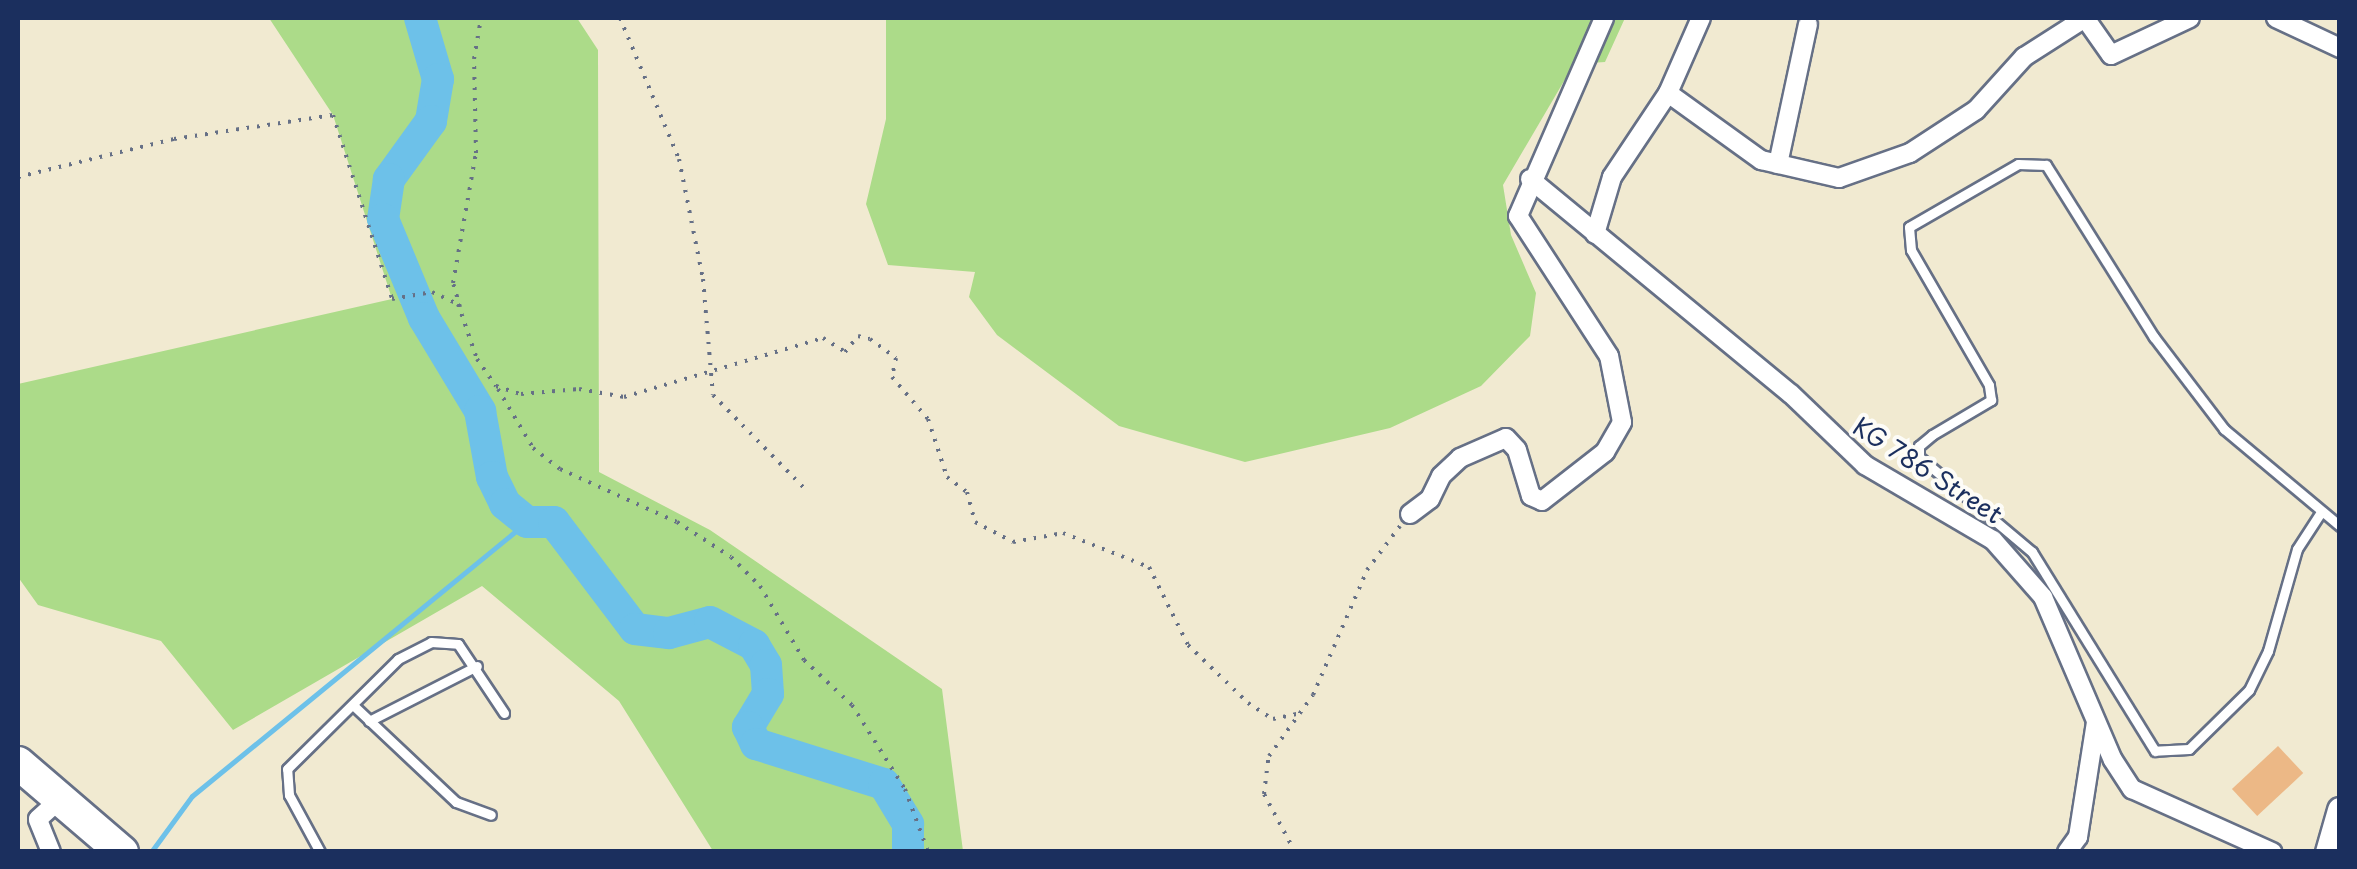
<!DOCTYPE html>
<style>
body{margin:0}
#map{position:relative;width:2357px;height:869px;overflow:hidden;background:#f1ead1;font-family:"Playpen Sans",sans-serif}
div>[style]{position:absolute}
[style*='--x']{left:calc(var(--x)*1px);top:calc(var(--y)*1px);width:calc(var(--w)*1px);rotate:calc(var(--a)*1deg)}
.green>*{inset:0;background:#acdb89}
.stream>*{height:5px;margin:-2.5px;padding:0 2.5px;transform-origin:2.5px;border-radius:2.5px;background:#6dc1e9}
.river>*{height:32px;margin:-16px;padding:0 16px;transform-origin:16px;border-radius:16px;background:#6dc1e9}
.building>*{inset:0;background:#ecb886;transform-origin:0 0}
.path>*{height:4px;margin-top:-2px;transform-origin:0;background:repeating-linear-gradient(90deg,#667086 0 2.5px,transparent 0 10.5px)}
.roads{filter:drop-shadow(2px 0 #667086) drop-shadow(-2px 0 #667086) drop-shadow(0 2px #667086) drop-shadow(0 -2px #667086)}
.lane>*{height:9px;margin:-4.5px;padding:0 4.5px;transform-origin:4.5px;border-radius:4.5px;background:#fff}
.street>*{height:18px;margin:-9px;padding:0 9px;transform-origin:9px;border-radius:9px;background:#fff}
.secondary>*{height:25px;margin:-12.5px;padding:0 12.5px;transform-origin:12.5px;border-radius:12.5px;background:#fff}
.highway>*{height:32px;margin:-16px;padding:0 16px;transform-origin:16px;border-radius:16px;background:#fff}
span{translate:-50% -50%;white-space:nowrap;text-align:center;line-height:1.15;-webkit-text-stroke:8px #fdfcf7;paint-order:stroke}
.street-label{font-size:25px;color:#1b2f5e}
.frame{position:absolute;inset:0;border:20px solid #1b2f5e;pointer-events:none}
</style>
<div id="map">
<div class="green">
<i style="clip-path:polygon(269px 18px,577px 18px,598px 50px,599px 472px,710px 530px,942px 689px,963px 851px,713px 851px,619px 701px,482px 586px,233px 730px,161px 641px,38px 605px,18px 577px,18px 384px,392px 299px,333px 115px)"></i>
<i style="clip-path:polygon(886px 18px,1625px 18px,1605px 62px,1574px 64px,1503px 185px,1511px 235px,1536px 293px,1530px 336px,1481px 386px,1390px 428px,1245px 462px,1119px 426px,997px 335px,969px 297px,975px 272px,888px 265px,866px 204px,886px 119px)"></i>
</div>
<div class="stream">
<i style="--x:151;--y:852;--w:69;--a:-53.8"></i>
<i style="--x:192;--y:796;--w:433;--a:-39.3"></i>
</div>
<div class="river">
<i style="--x:420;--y:18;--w:64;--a:73.6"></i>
<i style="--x:438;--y:79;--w:43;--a:99.5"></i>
<i style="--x:431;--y:121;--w:72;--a:125.9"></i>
<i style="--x:389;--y:179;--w:40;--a:98.5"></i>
<i style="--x:383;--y:219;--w:107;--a:67.5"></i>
<i style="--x:424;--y:318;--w:109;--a:58.9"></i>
<i style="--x:480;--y:411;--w:67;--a:79.7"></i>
<i style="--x:492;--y:477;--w:30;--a:64"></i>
<i style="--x:505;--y:504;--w:28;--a:39"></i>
<i style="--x:527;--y:522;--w:27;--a:0"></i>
<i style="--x:554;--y:522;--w:134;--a:52.9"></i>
<i style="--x:635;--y:629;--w:34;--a:7"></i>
<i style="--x:669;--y:633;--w:42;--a:-15"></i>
<i style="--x:710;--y:622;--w:50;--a:27.6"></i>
<i style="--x:754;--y:645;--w:23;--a:59"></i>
<i style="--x:766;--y:665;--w:29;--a:86"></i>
<i style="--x:768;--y:694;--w:39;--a:121"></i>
<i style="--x:748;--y:727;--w:19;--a:65"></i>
<i style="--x:756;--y:744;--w:134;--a:17.4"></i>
<i style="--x:884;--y:784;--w:47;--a:59"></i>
<i style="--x:908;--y:824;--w:28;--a:90"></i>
</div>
<div class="building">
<i style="left:2278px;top:746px;width:37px;height:63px;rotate:47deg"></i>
</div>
<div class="path">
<i style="--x:620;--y:18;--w:153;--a:67.3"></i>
<i style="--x:679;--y:159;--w:122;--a:78.7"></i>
<i style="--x:703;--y:279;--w:116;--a:85.1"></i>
<i style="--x:713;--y:395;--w:129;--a:45.6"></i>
<i style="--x:18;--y:177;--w:161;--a:-13.7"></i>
<i style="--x:174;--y:139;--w:161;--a:-8.6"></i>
<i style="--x:333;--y:115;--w:193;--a:72.2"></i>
<i style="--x:392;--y:299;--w:41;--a:-9.9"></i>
<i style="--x:432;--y:292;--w:29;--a:25"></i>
<i style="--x:458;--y:304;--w:58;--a:70.9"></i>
<i style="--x:477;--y:359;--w:33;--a:55"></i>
<i style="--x:496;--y:386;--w:26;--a:18"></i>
<i style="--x:521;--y:394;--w:58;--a:-4.9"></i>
<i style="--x:579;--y:389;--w:46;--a:10.1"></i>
<i style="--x:624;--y:397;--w:208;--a:-16.5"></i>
<i style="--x:823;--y:338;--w:26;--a:32"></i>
<i style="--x:845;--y:352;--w:21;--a:-51"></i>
<i style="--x:858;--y:336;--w:12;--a:14"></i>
<i style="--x:870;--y:339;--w:32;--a:36"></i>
<i style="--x:896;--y:358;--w:19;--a:102"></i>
<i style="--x:892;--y:377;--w:55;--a:49.4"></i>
<i style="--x:928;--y:419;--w:61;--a:71.9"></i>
<i style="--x:947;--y:477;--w:25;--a:37"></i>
<i style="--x:967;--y:492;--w:31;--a:75"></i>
<i style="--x:975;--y:522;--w:43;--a:27.8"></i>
<i style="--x:1013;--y:542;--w:51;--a:-10.2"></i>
<i style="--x:1063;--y:533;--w:92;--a:21.6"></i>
<i style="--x:1149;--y:567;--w:87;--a:63.4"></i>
<i style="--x:1188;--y:645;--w:83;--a:44"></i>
<i style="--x:1248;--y:703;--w:30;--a:33"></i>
<i style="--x:1273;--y:719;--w:30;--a:-12"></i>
<i style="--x:460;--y:307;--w:25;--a:-106"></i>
<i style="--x:453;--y:283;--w:132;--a:-80"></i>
<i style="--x:476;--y:153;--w:94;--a:-91.2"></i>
<i style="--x:474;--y:59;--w:42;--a:-80.3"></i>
<i style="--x:498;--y:389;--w:69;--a:59.3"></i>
<i style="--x:533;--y:448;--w:34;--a:38"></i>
<i style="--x:560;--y:469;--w:128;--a:24.4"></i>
<i style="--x:677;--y:522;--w:64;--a:32.9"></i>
<i style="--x:731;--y:557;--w:41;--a:45"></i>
<i style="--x:760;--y:586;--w:86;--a:59.3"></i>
<i style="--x:804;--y:660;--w:66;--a:43.2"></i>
<i style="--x:852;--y:705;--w:99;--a:57.8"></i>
<i style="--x:905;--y:789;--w:67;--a:69.9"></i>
<i style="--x:1295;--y:852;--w:66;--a:-118.1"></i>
<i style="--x:1264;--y:794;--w:38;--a:-83"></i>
<i style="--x:1269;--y:756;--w:75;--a:-54.2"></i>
<i style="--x:1313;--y:695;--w:136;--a:-66.6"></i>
<i style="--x:1367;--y:570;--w:55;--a:-53.1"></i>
</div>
<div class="roads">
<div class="lane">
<i style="--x:2321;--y:512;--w:44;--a:123"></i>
<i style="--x:2297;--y:549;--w:106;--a:105.9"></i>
<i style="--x:2268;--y:651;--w:43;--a:116"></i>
<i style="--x:2249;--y:690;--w:84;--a:135.5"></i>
<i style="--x:2189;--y:749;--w:34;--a:177"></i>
<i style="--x:2155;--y:751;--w:234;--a:-121.7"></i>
<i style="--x:2032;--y:552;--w:148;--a:-139.9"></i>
<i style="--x:1919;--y:457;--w:11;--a:-90"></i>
<i style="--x:1919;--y:446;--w:17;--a:-40"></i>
<i style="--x:1932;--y:435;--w:69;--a:-30.7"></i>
<i style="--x:1991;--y:400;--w:15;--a:-98"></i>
<i style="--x:1989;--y:385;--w:156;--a:-120"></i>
<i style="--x:1911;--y:250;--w:23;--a:-95"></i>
<i style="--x:1909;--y:227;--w:126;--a:-30"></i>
<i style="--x:2018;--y:164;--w:28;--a:2"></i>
<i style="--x:2046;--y:165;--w:203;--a:57.9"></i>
<i style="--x:2154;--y:337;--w:116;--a:52.7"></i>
<i style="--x:2224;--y:429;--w:151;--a:39.9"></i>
<i style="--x:354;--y:706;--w:140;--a:43.3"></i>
<i style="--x:456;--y:802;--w:37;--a:20"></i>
<i style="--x:369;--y:721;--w:121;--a:-27"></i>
<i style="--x:320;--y:852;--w:65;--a:-118.5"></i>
<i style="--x:289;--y:795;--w:26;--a:-94"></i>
<i style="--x:287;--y:769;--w:156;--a:-44.7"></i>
<i style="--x:398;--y:659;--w:37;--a:-27"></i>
<i style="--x:431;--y:642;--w:27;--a:4"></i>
<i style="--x:458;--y:644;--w:83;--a:56.3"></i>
</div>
<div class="street">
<i style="--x:2085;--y:18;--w:45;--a:54.9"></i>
<i style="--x:2111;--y:55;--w:87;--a:-25.1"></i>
<i style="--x:2276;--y:18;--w:71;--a:25.1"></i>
<i style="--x:1668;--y:93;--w:115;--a:35.8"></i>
<i style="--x:1761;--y:160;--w:80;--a:13"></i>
<i style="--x:1839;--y:178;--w:75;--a:-19.4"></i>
<i style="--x:1910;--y:153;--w:79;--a:-33.1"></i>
<i style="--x:1976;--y:110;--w:72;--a:-47.8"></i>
<i style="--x:2024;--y:57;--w:72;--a:-32.6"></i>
<i style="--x:1778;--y:164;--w:143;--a:-77.9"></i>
<i style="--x:1530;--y:179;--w:338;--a:39.5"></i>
<i style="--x:1791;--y:394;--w:103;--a:43.8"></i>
<i style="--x:1865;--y:465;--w:148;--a:30.4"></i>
<i style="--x:1993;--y:540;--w:76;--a:48.7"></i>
<i style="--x:2043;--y:597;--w:177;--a:66.8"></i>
<i style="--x:2113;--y:760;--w:35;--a:57"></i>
<i style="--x:2132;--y:789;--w:154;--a:24.2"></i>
<i style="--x:1595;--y:234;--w:59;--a:-73.4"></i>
<i style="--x:1612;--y:177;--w:101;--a:-56.3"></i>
<i style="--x:1668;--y:93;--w:82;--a:-66.3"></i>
<i style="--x:1410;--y:514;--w:25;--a:-37"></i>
<i style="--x:1430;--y:499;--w:25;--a:-64"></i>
<i style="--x:1441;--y:476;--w:26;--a:-43"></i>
<i style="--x:1460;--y:458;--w:50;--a:-23.5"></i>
<i style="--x:1506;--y:438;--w:16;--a:47"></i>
<i style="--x:1517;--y:450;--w:48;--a:73.1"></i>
<i style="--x:1531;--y:496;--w:12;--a:24"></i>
<i style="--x:1542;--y:501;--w:80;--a:-37.9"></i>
<i style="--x:1605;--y:452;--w:34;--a:-60"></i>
<i style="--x:1622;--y:422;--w:67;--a:-101.1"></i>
<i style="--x:1609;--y:356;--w:167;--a:-123"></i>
<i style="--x:1518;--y:216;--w:216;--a:-66.5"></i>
<i style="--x:51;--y:852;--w:35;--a:-112"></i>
<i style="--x:38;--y:819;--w:30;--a:-42"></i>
<i style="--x:2067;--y:852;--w:19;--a:-54"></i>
<i style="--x:2078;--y:837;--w:116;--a:-81.1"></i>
</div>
<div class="secondary">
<i style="--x:2328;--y:852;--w:44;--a:-74.1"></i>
</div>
<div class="highway">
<i style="--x:18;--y:763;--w:137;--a:40.6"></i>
</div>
</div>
<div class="street-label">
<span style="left:1928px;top:470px;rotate:33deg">KG 786 Street</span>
</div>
<div class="frame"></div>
</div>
